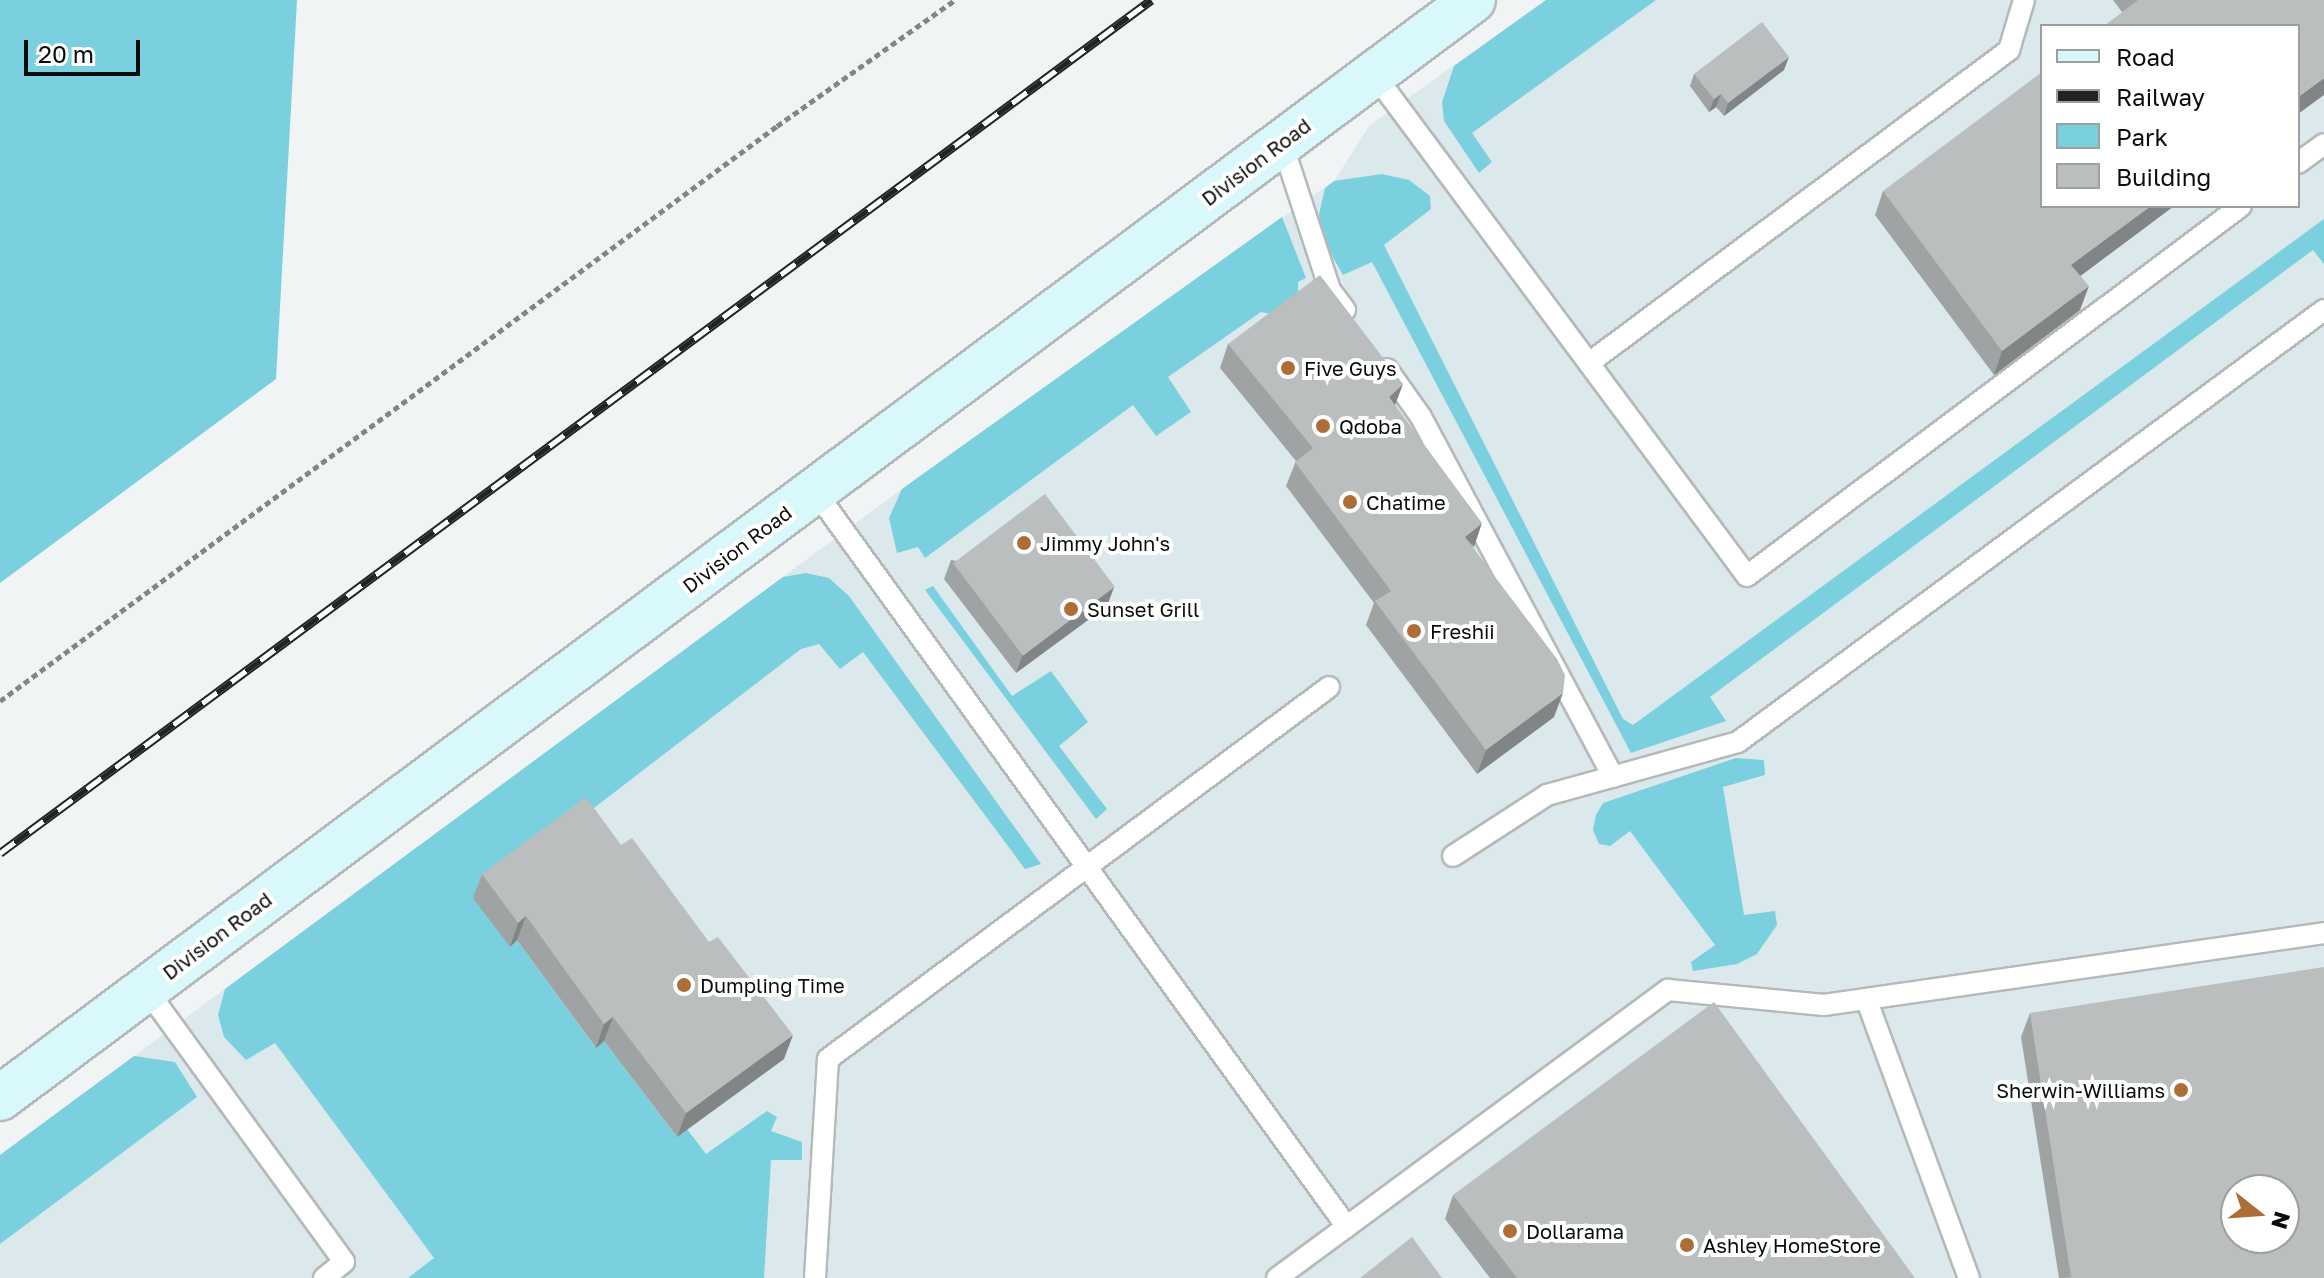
<!DOCTYPE html>
<style>
body{margin:0}
#map{position:relative;width:2324px;height:1278px;overflow:hidden;background:#f0f4f5;font-family:"Golos Text",sans-serif}
div>[style]{position:absolute}
[style*='--x']{left:calc(var(--x)*1px);top:calc(var(--y)*1px);width:calc(var(--w)*1px);rotate:calc(var(--a)*1deg)}
.built>*{inset:0;background:#dce9ec}
.green>*{inset:0;background:#7ad0de}
.path>*{height:5px;margin-top:-2.5px;transform-origin:0;background:repeating-linear-gradient(90deg,#838586 0 6px,transparent 0 10px)}
.roads{filter:drop-shadow(2px 0 #b5b9b9) drop-shadow(-2px 0 #b5b9b9) drop-shadow(0 2px #b5b9b9) drop-shadow(0 -2px #b5b9b9)}
.service>*{height:20px;margin:-10px;padding:0 10px;transform-origin:10px;border-radius:10px;background:#fff}
.secondary>*{height:44px;margin:-22px;padding:0 22px;transform-origin:22px;border-radius:22px;background:#d9f8fc}
.rail>*{height:9px;margin-top:-4.5px;transform-origin:0;background:repeating-linear-gradient(90deg,#fff 0 18px,#222424 0 36px);box-sizing:border-box;border-block:2px solid #222424}
.wall>*{inset:0;background:#a0a3a3}
.shaded-wall>*{inset:0;background:#828585}
.building>*{inset:0;background:#babebe;transform-origin:0 0}
.dots>*{width:22px;height:22px;translate:-50% -50%;box-sizing:border-box;border:4px solid #fff;border-radius:50%}
span{translate:-50% -50%;white-space:nowrap;text-align:center;line-height:1.15;-webkit-text-stroke:8px #fff;paint-order:stroke}
.street-label{font-size:20px;color:#0b0c0c}
.poi-label{font-size:20px;color:#0b0c0c}
.left{translate:0 -50%;text-align:left}
.right{translate:-100% -50%;text-align:right}
.legend{position:absolute;left:2040px;top:24px;width:260px;height:184px;box-sizing:border-box;background:#fff;border:2px solid #9d9e9e;margin:0;padding:10px 14px;list-style:none;font-size:24px;color:#0b0c0c}
.legend li{display:flex;align-items:center;gap:16px;height:40px}
.legend b{width:40px;border:2px solid #9d9e9e}
.north{position:absolute;left:2220px;top:1174px;width:80px;height:80px;box-sizing:border-box;background:#fff;border:2px solid #9d9e9e;border-radius:50%;rotate:107deg;font-size:22px;font-weight:700;line-height:32px;text-align:center;color:#0b0c0c}
.north::after{content:'';display:block;margin:auto;width:28px;height:36px;background:#ad6d36;clip-path:polygon(50% 0,100% 100%,50% 72%,0 100%)}
.scale{position:absolute;left:24px;top:40px;width:116px;height:36px;box-sizing:border-box;border:4px solid #0b0c0c;border-top:0;padding-left:10px;font-size:24px;line-height:28px;white-space:nowrap;color:#0b0c0c;-webkit-text-stroke:6px #fff;paint-order:stroke}
</style>
<div id="map">
<div class="built">
<i style="clip-path:polygon(evenodd,1546px 0,2324px 0,2324px 1278px,0 1278px,0 1155px,925px 472px,1334px 181px,1370px 125px,1546px 0,2042px 26px,2298px 26px,2298px 206px,2042px 206px,2042px 26px,1546px 0,2236px 1190px,2284px 1190px,2284px 1238px,2236px 1238px,2236px 1190px)"></i>
</div>
<div class="green">
<i style="clip-path:polygon(0 0,297px 0,276px 379px,0 583px)"></i>
<i style="clip-path:polygon(1546px 0,1656px 0,1472px 133px,1492px 162px,1479px 173px,1444px 121px,1442px 102px,1454px 66px)"></i>
<i style="clip-path:polygon(1382px 174px,1409px 180px,1430px 196px,1431px 209px,1384px 245px,1623px 719px,1633px 725px,2324px 219px,2324px 264px,2313px 250px,1710px 697px,1726px 721px,1631px 753px,1372px 262px,1343px 275px,1322px 238px,1319px 214px,1325px 188px,1334px 181px)"></i>
<i style="clip-path:polygon(1282px 217px,1306px 278px,1298px 282px,1298px 297px,1275px 315px,1261px 312px,1168px 377px,1191px 412px,1156px 436px,1133px 405px,925px 558px,918px 547px,897px 553px,889px 518px,902px 489px)"></i>
<i style="clip-path:polygon(806px 573px,829px 578px,849px 596px,1041px 864px,1025px 869px,863px 652px,840px 669px,819px 644px,801px 649px,577px 821px,509px 947px,517px 940px,595px 1047px,604px 1041px,676px 1136px,687px 1129px,706px 1154px,767px 1111px,777px 1117px,771px 1131px,802px 1142px,802px 1160px,771px 1160px,764px 1278px,408px 1278px,434px 1258px,275px 1043px,246px 1060px,224px 1037px,218px 1015px,225px 989px,783px 577px)"></i>
<i style="clip-path:polygon(933px 586px,1012px 696px,1051px 671px,1088px 722px,1059px 746px,1107px 809px,1096px 819px,925px 590px)"></i>
<i style="clip-path:polygon(1736px 758px,1764px 760px,1765px 775px,1723px 787px,1744px 915px,1775px 911px,1777px 925px,1757px 954px,1737px 964px,1693px 971px,1691px 962px,1715px 945px,1630px 831px,1610px 846px,1599px 844px,1593px 830px,1596px 815px,1603px 803px)"></i>
<i style="clip-path:polygon(134px 1056px,175px 1062px,197px 1097px,0 1244px,0 1155px)"></i>
</div>
<div class="path">
<i style="--x:0;--y:701;--w:967;--a:-36.5"></i>
<i style="--x:777;--y:126;--w:218;--a:-35.3"></i>
</div>
<div class="roads">
<div class="service">
<i style="--x:1374;--y:74;--w:625;--a:53.39"></i>
<i style="--x:1747;--y:576;--w:617;--a:-36.83"></i>
<i style="--x:1282;--y:143;--w:155;--a:71.9"></i>
<i style="--x:1330;--y:290;--w:25;--a:53"></i>
<i style="--x:2298;--y:163;--w:32;--a:-36"></i>
<i style="--x:1589;--y:363;--w:524;--a:-36.69"></i>
<i style="--x:2009;--y:50;--w:52;--a:-73.3"></i>
<i style="--x:1387;--y:369;--w:59;--a:54.7"></i>
<i style="--x:1421;--y:417;--w:408;--a:61.9"></i>
<i style="--x:815;--y:491;--w:908;--a:54.14"></i>
<i style="--x:1453;--y:856;--w:112;--a:-33"></i>
<i style="--x:1547;--y:795;--w:198;--a:-15.5"></i>
<i style="--x:1738;--y:742;--w:728;--a:-36.4"></i>
<i style="--x:146;--y:989;--w:337;--a:54"></i>
<i style="--x:344;--y:1262;--w:26;--a:141"></i>
<i style="--x:1867;--y:1001;--w:295;--a:69.8"></i>
<i style="--x:815;--y:1278;--w:219;--a:-86.6"></i>
<i style="--x:828;--y:1059;--w:624;--a:-36.59"></i>
<i style="--x:1277;--y:1278;--w:486;--a:-36.4"></i>
<i style="--x:1668;--y:990;--w:157;--a:5.5"></i>
<i style="--x:1824;--y:1005;--w:505;--a:-8.19"></i>
</div>
<div class="secondary">
<i style="--x:0;--y:1098;--w:1837;--a:-36.7"></i>
</div>
</div>
<div class="rail">
<i style="--x:0;--y:853;--w:1433;--a:-36.54"></i>
</div>
<div class="wall">
<i style="clip-path:polygon(2113px 0,2324px 0,2122px 12px)"></i>
<i style="clip-path:polygon(1784px 70px,1724px 116px,1716px 107px,1709px 112px,1690px 86px,1694px 74px)"></i>
<i style="clip-path:polygon(1883px 191px,2042px 206px,2174px 206px,2080px 276px,2080px 310px,1994px 375px,1875px 215px)"></i>
<i style="clip-path:polygon(1228px 344px,1395px 405px,1473px 547px,1554px 717px,1477px 774px,1366px 625px,1374px 603px,1286px 486px,1296px 461px,1220px 368px)"></i>
<i style="clip-path:polygon(951px 560px,1114px 587px,1107px 606px,1016px 673px,944px 579px)"></i>
<i style="clip-path:polygon(482px 874px,784px 1059px,677px 1137px,604px 1041px,596px 1048px,517px 940px,510px 947px,473px 898px)"></i>
<i style="clip-path:polygon(2030px 1013px,2324px 1278px,2059px 1278px,2021px 1037px)"></i>
<i style="clip-path:polygon(1453px 1195px,1915px 1278px,1490px 1278px,1445px 1219px)"></i>
</div>
<div class="shaded-wall">
<i style="clip-path:polygon(1789px 57px,1784px 70px,1724px 116px,1728px 103px)"></i>
<i style="clip-path:polygon(2324px 78px,2324px 95px,2298px 114px,2298px 97px)"></i>
<i style="clip-path:polygon(1721px 94px,1716px 107px,1709px 112px,1714px 99px)"></i>
<i style="clip-path:polygon(2151px 206px,2174px 206px,2063px 289px,2071px 265px)"></i>
<i style="clip-path:polygon(2089px 286px,2080px 310px,1994px 375px,2002px 351px)"></i>
<i style="clip-path:polygon(1403px 384px,1394px 408px,1389px 397px)"></i>
<i style="clip-path:polygon(1482px 523px,1474px 547px,1465px 537px)"></i>
<i style="clip-path:polygon(1114px 587px,1107px 606px,1016px 673px,1023px 654px)"></i>
<i style="clip-path:polygon(1563px 693px,1554px 717px,1477px 774px,1486px 750px)"></i>
<i style="clip-path:polygon(526px 916px,517px 940px,510px 947px,518px 923px)"></i>
<i style="clip-path:polygon(613px 1017px,604px 1041px,596px 1048px,604px 1024px)"></i>
<i style="clip-path:polygon(793px 1035px,784px 1059px,677px 1137px,686px 1113px)"></i>
</div>
<div class="building">
<i style="clip-path:polygon(2138px 0,2324px 0,2324px 78px,2298px 97px,2298px 26px,2104px 26px)"></i>
<i style="clip-path:polygon(1762px 22px,1789px 57px,1728px 103px,1721px 94px,1714px 99px,1694px 74px)"></i>
<i style="clip-path:polygon(2042px 72px,2042px 206px,2151px 206px,2071px 265px,2089px 286px,2002px 351px,1883px 191px)"></i>
<i style="clip-path:polygon(1320px 275px,1403px 384px,1389px 397px,1482px 523px,1465px 537px,1557px 659px,1565px 675px,1563px 693px,1486px 750px,1375px 601px,1391px 591px,1295px 462px,1313px 448px,1228px 344px)"></i>
<i style="left:1045px;top:494px;width:116px;height:115px;rotate:53deg"></i>
<i style="clip-path:polygon(586px 797px,621px 845px,632px 838px,709px 942px,718px 937px,793px 1035px,686px 1113px,613px 1017px,604px 1024px,526px 916px,518px 923px,482px 874px)"></i>
<i style="clip-path:polygon(evenodd,2324px 967px,2324px 1278px,2064px 1278px,2071px 1277px,2030px 1013px,2324px 967px,2236px 1190px,2284px 1190px,2284px 1238px,2236px 1238px,2236px 1190px)"></i>
<i style="clip-path:polygon(1714px 1002px,1915px 1278px,1517px 1278px,1453px 1195px)"></i>
<i style="clip-path:polygon(1412px 1237px,1442px 1278px,1360px 1278px)"></i>
</div>
<div class="dots">
<i style="left:1288px;top:368px;background:#ad6d36"></i>
<i style="left:1323px;top:426px;background:#ad6d36"></i>
<i style="left:1350px;top:502px;background:#ad6d36"></i>
<i style="left:1024px;top:543px;background:#ad6d36"></i>
<i style="left:1071px;top:609px;background:#ad6d36"></i>
<i style="left:1414px;top:631px;background:#ad6d36"></i>
<i style="left:684px;top:985px;background:#ad6d36"></i>
<i style="left:2181px;top:1090px;background:#ad6d36"></i>
<i style="left:1510px;top:1231px;background:#ad6d36"></i>
<i style="left:1687px;top:1245px;background:#ad6d36"></i>
</div>
<div class="street-label">
<span style="left:1256px;top:162px;rotate:-37deg">Division Road</span>
<span style="left:737px;top:549px;rotate:-37deg">Division Road</span>
<span style="left:217px;top:936px;rotate:-37deg">Division Road</span>
</div>
<div class="poi-label">
<span class="left" style="left:1304px;top:368px">Five Guys</span>
<span class="left" style="left:1339px;top:426px">Qdoba</span>
<span class="left" style="left:1366px;top:502px">Chatime</span>
<span class="left" style="left:1040px;top:543px">Jimmy John's</span>
<span class="left" style="left:1087px;top:609px">Sunset Grill</span>
<span class="left" style="left:1430px;top:631px">Freshii</span>
<span class="left" style="left:700px;top:985px">Dumpling Time</span>
<span class="right" style="left:2165px;top:1090px">Sherwin-Williams</span>
<span class="left" style="left:1526px;top:1231px">Dollarama</span>
<span class="left" style="left:1703px;top:1245px">Ashley HomeStore</span>
</div>
<ul class="legend">
<li><b style="height:10px;background:#d9f8fc"></b>Road</li>
<li><b style="height:10px;background:#222424"></b>Railway</li>
<li><b style="height:22px;background:#7ad0de"></b>Park</li>
<li><b style="height:22px;background:#babebe"></b>Building</li>
</ul>
<div class="north">N</div>
<div class="scale">20 m</div>
</div>
